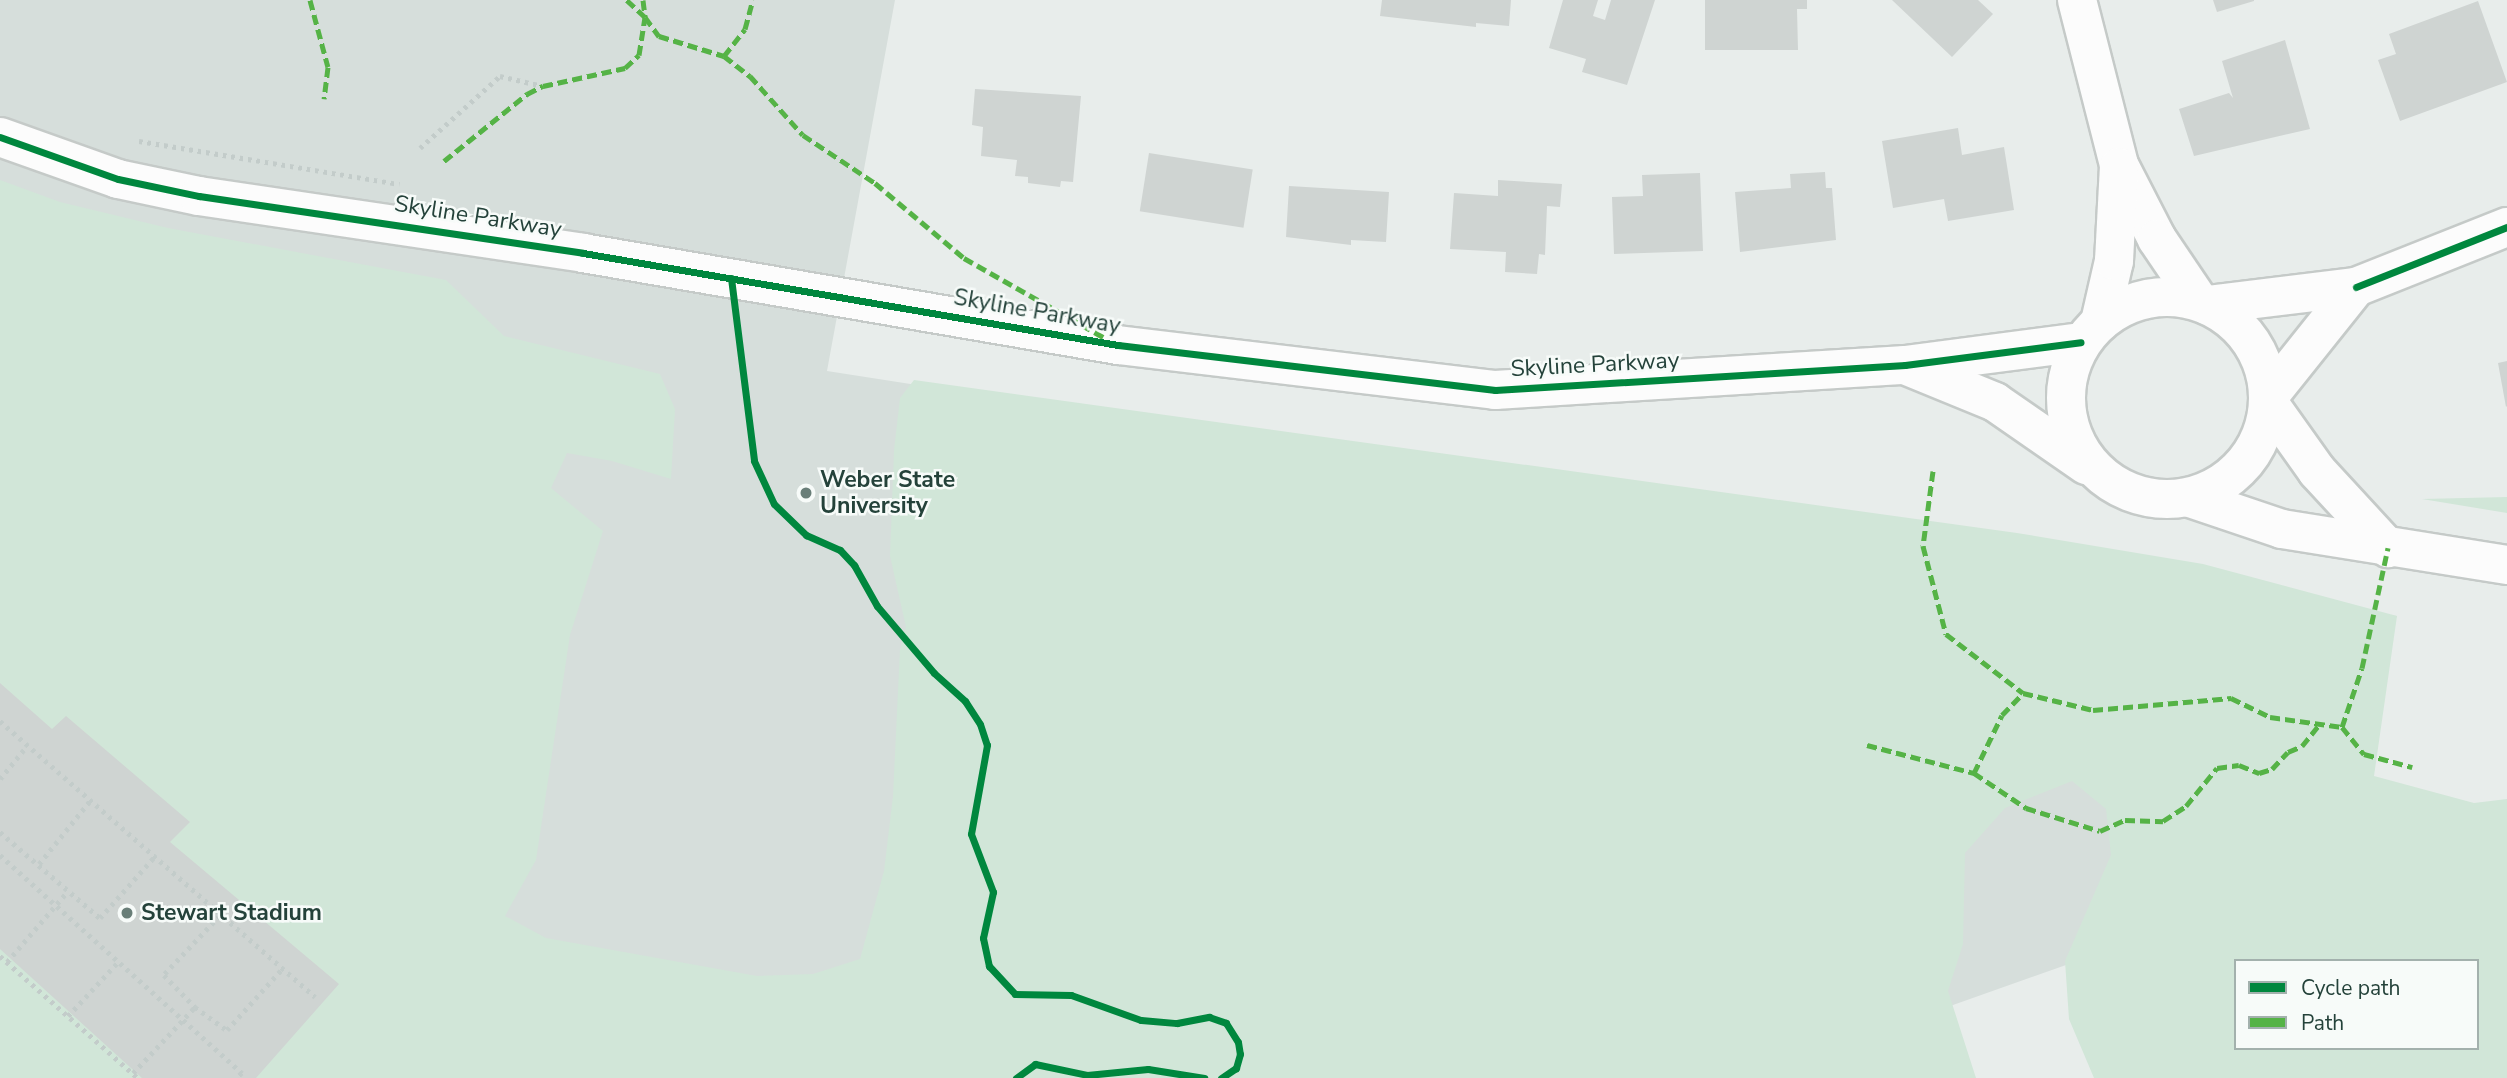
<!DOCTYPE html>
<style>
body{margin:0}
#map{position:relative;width:2507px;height:1078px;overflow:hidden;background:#e8edeb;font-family:"Nunito Sans",sans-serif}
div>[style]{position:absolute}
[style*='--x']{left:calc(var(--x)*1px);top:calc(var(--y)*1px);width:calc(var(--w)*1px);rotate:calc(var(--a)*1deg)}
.built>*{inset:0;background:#d6dedb}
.green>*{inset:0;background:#d1e6d8}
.building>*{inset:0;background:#cfd4d2;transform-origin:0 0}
.path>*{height:4.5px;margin-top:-2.25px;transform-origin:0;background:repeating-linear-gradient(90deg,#c3ccca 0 3.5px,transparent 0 8.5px)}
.roads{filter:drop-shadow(2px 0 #c5cac8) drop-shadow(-2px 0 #c5cac8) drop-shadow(0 2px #c5cac8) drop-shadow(0 -2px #c5cac8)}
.minor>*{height:38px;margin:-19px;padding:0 19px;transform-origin:19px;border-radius:19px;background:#fcfcfc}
.minor>.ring{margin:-19px;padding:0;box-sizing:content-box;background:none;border:38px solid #fcfcfc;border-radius:50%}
.quiet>*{height:5px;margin-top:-2.5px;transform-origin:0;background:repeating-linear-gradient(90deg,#55b346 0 10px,transparent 0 15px)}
.cycleway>*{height:7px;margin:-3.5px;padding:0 3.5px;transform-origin:3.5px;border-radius:3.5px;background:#00873e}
.dots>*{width:19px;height:19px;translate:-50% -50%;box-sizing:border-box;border:4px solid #f7fbf9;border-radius:50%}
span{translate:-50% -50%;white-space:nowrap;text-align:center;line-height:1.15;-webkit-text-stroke:5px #f7fbf9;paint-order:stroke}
.street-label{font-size:23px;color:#24423a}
.poi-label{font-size:23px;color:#24423a;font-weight:700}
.left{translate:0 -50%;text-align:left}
.legend{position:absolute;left:2234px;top:959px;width:245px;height:91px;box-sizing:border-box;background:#f7fbf9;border:2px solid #a3b1ad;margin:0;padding:9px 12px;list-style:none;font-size:21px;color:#24423a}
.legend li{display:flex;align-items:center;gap:14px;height:35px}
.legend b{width:35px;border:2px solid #a3b1ad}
</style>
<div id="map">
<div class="built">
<i style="clip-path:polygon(0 0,895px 0,827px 371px,2397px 616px,2236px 961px,2066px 965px,1747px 1078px,0 1078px)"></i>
</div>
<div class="green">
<i style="clip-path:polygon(evenodd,0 180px,60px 202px,168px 228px,446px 280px,504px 336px,660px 374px,675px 409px,671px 479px,612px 461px,567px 453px,551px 488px,603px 531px,570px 635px,536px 860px,505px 916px,546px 938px,757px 976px,813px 974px,860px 959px,884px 871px,893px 796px,900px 649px,906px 627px,890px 556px,894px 450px,900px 398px,914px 380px,2017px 533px,2203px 564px,2397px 616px,2374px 776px,2474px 803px,2507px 799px,2507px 1078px,2094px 1078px,2069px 1019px,2065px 961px,2111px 855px,2106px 809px,2072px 781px,2005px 808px,1965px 853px,1963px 944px,1948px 991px,1976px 1078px,0 1078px,0 180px,2236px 961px,2477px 961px,2477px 1048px,2236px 1048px,2236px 961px)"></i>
<i style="clip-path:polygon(2507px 497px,2507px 513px,2422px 499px)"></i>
</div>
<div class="building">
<i style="clip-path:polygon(1382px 0,1511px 0,1509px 26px,1476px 23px,1476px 27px,1380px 16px)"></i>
<i style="clip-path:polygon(1563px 0,1598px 0,1593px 16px,1605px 20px,1611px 0,1655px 0,1627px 85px,1582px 72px,1586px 59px,1549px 48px)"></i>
<i style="clip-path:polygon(1705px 0,1807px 0,1807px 9px,1797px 9px,1798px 50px,1705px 50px)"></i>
<i style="clip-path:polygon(1892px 0,1978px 0,1993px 14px,1952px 57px)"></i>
<i style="clip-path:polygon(2213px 0,2254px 0,2254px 1px,2217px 12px)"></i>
<i style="clip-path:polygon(2478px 1px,2507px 82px,2400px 121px,2378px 60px,2396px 54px,2389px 34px)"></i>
<i style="clip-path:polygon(2285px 40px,2310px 129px,2194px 156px,2179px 109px,2229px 93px,2233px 98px,2222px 61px)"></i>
<i style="clip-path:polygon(975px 89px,1081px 96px,1073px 182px,1061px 181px,1060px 187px,1028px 183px,1028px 177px,1015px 176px,1017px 160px,981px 156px,983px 127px,972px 125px)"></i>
<i style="clip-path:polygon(1958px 128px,1962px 155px,2004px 147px,2014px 210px,1948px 221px,1944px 199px,1893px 208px,1882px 141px)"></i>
<i style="left:1149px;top:153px;width:105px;height:59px;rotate:9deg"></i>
<i style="clip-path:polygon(1825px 172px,1826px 188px,1832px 188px,1836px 240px,1740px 252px,1735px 192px,1791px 188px,1790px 174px)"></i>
<i style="clip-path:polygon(1700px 173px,1703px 251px,1614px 254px,1612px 197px,1643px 196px,1642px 175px)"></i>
<i style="clip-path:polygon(1498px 180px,1562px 184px,1560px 207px,1547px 206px,1545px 255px,1539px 254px,1537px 274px,1505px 272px,1506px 252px,1450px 249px,1454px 193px,1498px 196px)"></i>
<i style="clip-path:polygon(1289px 186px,1389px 192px,1386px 242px,1351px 240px,1351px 245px,1286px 237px)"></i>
<i style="clip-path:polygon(2507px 361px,2507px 406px,2506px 407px,2498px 363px)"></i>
<i style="clip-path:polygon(0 683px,52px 729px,66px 716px,190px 822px,170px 842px,339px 984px,256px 1078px,142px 1078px,0 949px)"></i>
</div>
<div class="path">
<i style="--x:139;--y:141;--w:264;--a:9.4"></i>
<i style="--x:420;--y:148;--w:108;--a:-42"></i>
<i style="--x:500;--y:76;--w:44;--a:13.1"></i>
<i style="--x:0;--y:721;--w:419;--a:41.2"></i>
<i style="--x:0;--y:779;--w:41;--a:-50.9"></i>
<i style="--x:0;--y:832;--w:132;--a:40.7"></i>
<i style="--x:100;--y:918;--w:83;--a:-48.4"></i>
<i style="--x:0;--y:855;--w:326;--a:42"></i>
<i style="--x:242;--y:1073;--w:7;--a:135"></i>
<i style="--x:39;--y:864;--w:80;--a:-51.1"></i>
<i style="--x:220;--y:916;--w:81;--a:133.5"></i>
<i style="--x:164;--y:975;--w:45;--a:45.9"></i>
<i style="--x:195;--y:1007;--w:39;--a:36"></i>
<i style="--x:227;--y:1030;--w:82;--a:-48"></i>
<i style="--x:0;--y:956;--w:184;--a:41.5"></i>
<i style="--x:7;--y:962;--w:92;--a:-49.4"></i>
<i style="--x:68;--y:1016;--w:74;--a:-47.2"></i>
<i style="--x:133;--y:1073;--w:91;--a:-46.8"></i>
</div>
<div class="roads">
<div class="minor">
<i style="--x:2077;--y:0;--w:170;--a:75.7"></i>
<i style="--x:2119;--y:165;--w:83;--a:62.8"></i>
<i style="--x:2157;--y:239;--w:75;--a:55.9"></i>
<i style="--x:0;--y:137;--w:125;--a:19.6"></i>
<i style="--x:118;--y:179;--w:83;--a:11.9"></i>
<i style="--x:199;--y:196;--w:388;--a:8.4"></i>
<i style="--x:583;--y:253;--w:543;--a:9.76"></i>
<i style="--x:1118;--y:345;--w:380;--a:6.8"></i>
<i style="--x:1495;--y:390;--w:411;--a:-3.5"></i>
<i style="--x:1905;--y:365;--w:177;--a:-7.4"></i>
<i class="ring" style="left:2066px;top:297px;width:164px;height:164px"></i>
<i style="--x:2207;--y:305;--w:150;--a:-6.9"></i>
<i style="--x:2356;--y:287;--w:162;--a:-21.7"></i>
<i style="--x:2100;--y:322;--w:63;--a:-77.1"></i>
<i style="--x:2114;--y:261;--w:94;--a:-87"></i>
<i style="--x:1907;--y:366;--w:95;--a:22.2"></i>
<i style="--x:1995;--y:402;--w:111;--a:34.7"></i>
<i style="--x:2269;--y:396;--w:139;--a:-51.4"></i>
<i style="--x:2268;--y:402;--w:85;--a:54.6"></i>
<i style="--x:2317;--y:471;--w:105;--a:47.3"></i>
<i style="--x:2190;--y:498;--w:97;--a:18.6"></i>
<i style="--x:2282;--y:529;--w:228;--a:9.1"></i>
</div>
</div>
<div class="quiet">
<i style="--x:310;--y:0;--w:69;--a:75"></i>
<i style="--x:328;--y:67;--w:32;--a:97"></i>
<i style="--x:643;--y:0;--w:17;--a:83"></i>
<i style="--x:645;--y:17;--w:24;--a:54"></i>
<i style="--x:659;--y:36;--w:68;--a:17.1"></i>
<i style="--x:724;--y:56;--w:33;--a:38"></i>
<i style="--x:750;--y:76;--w:79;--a:48.1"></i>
<i style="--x:803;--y:135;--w:87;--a:33.7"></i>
<i style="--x:875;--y:183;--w:116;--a:40.1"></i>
<i style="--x:964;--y:258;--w:160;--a:29.6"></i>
<i style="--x:724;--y:56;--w:34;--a:-52"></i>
<i style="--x:745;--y:29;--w:30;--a:-75"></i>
<i style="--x:444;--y:161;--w:107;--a:-38.9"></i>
<i style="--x:527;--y:94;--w:18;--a:-27"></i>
<i style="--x:543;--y:86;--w:84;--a:-12.4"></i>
<i style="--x:625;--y:68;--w:19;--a:-43"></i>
<i style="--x:639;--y:55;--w:38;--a:-81"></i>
<i style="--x:645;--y:17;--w:25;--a:-137"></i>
<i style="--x:1933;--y:471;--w:76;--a:97.6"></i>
<i style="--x:1923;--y:546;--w:91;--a:75.4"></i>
<i style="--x:1946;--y:634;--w:97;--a:37.5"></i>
<i style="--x:2023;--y:693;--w:72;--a:13.7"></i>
<i style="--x:2093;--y:710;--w:139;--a:-5"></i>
<i style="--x:2231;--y:698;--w:43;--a:26"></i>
<i style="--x:2270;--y:717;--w:73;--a:7.9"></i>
<i style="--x:2342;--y:727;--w:35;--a:51"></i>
<i style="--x:2364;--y:754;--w:50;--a:15.2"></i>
<i style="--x:2342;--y:727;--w:62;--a:-71.3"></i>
<i style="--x:2362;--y:668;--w:123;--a:-77.8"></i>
<i style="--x:1867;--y:745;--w:111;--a:14.7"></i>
<i style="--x:1974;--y:773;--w:63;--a:33.9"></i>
<i style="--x:2026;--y:808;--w:77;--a:17.3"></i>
<i style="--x:2100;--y:831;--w:27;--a:-24"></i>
<i style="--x:2125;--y:820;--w:38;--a:2"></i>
<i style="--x:2163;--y:821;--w:27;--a:-33"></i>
<i style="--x:2186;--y:806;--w:49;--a:-50.8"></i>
<i style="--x:2217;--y:768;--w:22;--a:-8"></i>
<i style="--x:2239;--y:765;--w:22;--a:22"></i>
<i style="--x:2259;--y:773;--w:14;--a:-17"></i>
<i style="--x:2272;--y:769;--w:23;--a:-47"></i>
<i style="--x:2288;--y:752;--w:15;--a:-23"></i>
<i style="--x:2302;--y:746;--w:28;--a:-51"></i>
<i style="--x:1974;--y:773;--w:64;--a:-64.2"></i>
<i style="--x:2002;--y:715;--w:30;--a:-46"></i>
</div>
<div class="cycleway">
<i style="--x:0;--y:137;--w:125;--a:19.6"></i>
<i style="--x:118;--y:179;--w:83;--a:11.9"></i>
<i style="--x:199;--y:196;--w:388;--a:8.4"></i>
<i style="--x:583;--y:253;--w:543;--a:9.76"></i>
<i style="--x:1118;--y:345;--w:380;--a:6.8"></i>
<i style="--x:1495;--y:390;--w:411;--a:-3.5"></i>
<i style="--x:1905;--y:365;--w:177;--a:-7.4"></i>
<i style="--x:731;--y:278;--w:184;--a:82.8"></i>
<i style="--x:754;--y:461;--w:47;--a:65.1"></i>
<i style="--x:774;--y:504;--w:45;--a:44.1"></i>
<i style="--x:806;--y:535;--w:37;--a:24"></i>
<i style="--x:840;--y:550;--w:21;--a:47"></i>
<i style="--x:854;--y:565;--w:47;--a:60.7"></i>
<i style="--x:877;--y:606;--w:88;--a:49.6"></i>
<i style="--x:934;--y:673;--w:42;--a:42.1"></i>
<i style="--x:965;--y:701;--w:27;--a:57"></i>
<i style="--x:980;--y:724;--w:22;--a:72"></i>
<i style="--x:987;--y:745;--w:90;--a:100.2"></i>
<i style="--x:971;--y:834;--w:62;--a:69.2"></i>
<i style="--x:993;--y:892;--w:47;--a:102.3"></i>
<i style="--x:983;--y:938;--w:29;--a:78"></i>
<i style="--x:989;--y:966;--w:38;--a:47"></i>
<i style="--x:1015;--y:994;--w:56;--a:1"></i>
<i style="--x:1071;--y:995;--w:74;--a:19.7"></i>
<i style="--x:1141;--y:1020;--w:36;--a:5"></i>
<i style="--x:1177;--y:1023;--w:33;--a:-11"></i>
<i style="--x:1209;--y:1017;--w:18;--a:19"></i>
<i style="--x:1226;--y:1023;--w:22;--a:58"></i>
<i style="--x:1238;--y:1042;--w:12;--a:81"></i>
<i style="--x:1240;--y:1054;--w:15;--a:106"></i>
<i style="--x:1236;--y:1068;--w:18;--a:146"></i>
<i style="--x:2356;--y:287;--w:162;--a:-21.7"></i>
<i style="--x:1016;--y:1078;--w:24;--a:-36"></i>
<i style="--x:1035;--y:1064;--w:53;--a:11.9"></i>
<i style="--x:1087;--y:1075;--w:61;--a:-5.6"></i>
<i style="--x:1148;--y:1069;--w:57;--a:9.1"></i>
</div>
<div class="dots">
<i style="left:806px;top:493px;background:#697e78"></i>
<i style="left:127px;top:913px;background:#697e78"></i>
</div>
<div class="street-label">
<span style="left:478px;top:217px;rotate:9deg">Skyline Parkway</span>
<span style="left:1037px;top:312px;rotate:10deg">Skyline Parkway</span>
<span style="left:1595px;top:365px;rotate:-3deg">Skyline Parkway</span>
</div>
<div class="poi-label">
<span class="left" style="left:820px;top:493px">Weber State<br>University</span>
<span class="left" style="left:141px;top:913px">Stewart Stadium</span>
</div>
<ul class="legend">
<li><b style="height:9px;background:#00873e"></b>Cycle path</li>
<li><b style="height:9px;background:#55b346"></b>Path</li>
</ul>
</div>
